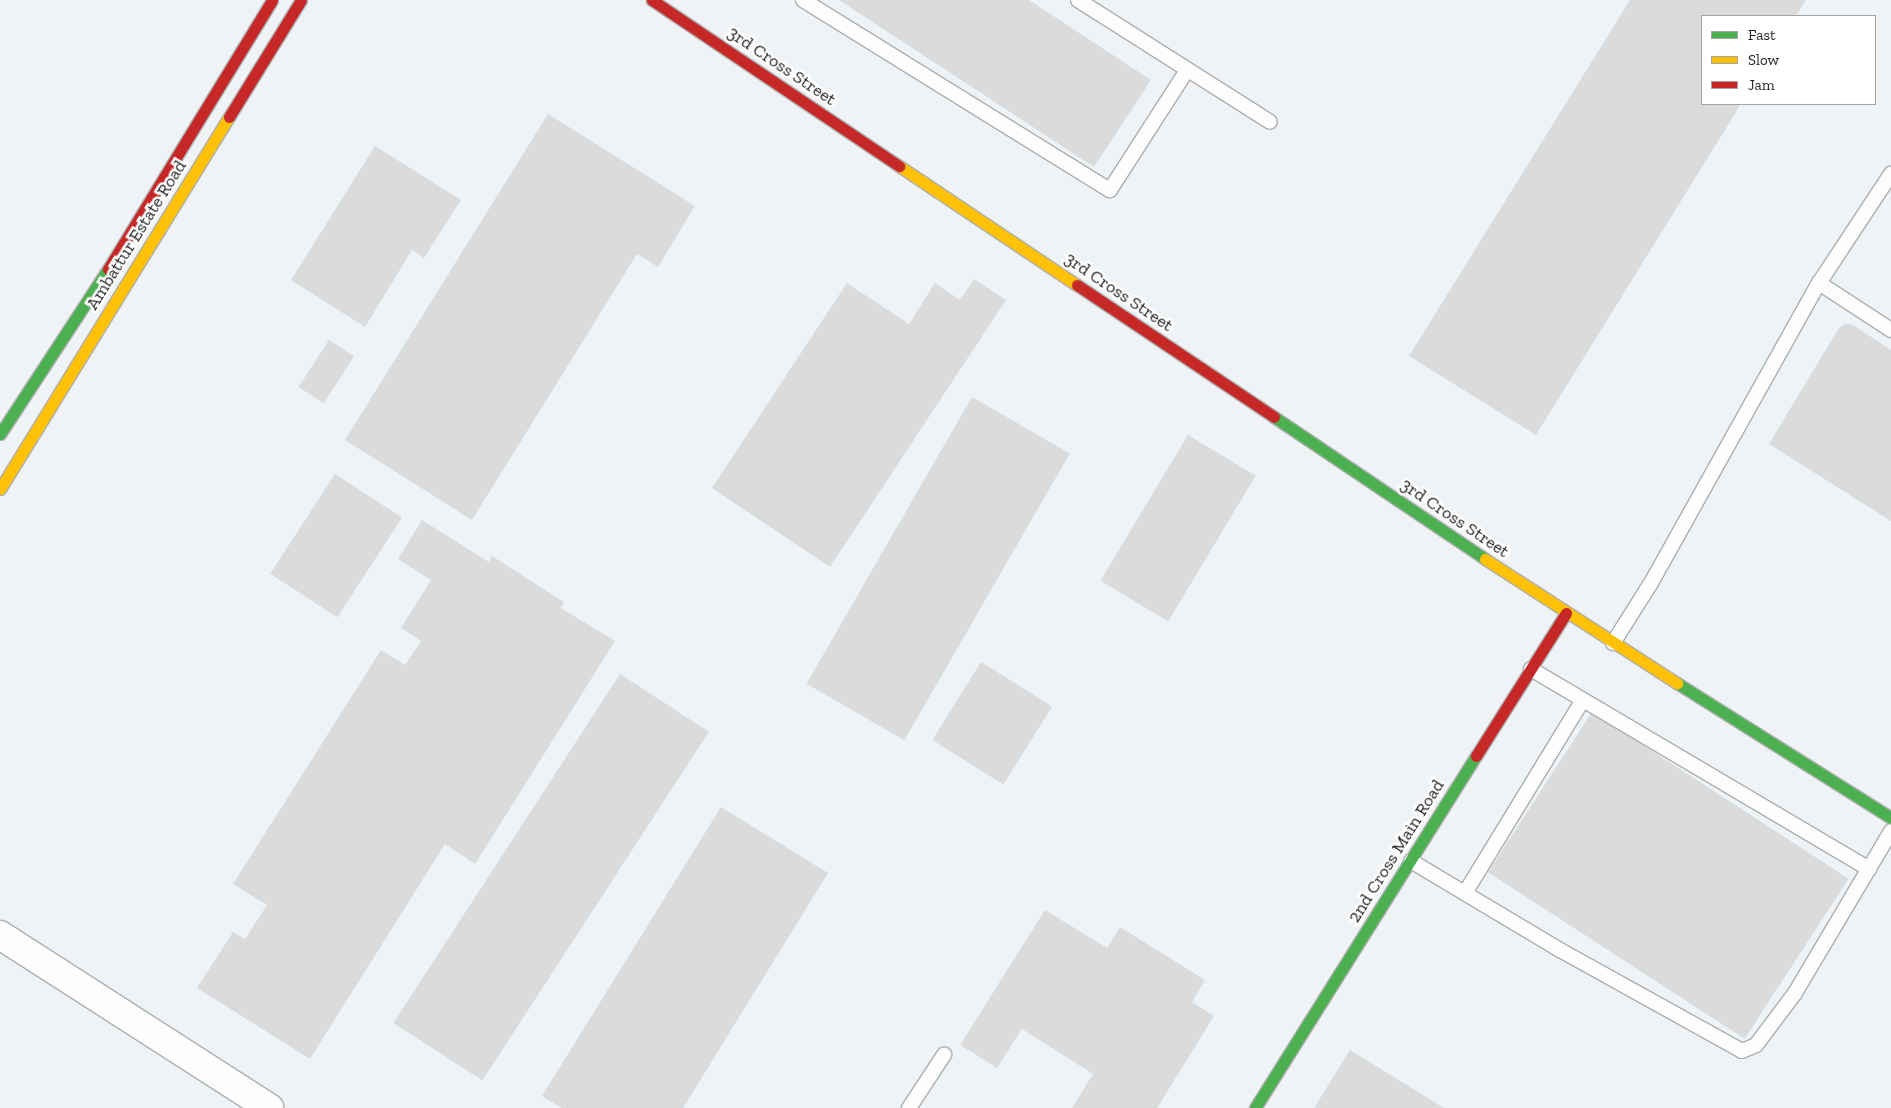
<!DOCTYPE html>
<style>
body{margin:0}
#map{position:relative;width:1891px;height:1108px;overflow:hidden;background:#f0f3f5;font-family:"Zilla Slab",serif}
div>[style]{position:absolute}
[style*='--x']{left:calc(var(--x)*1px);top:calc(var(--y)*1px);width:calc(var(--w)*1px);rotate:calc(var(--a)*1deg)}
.building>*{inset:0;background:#d9dbdc;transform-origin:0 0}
.roads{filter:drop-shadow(1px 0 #acafb0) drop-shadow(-1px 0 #acafb0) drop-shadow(0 1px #acafb0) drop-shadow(0 -1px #acafb0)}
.lane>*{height:14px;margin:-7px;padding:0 7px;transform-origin:7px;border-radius:7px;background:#fdfdfe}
.street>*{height:28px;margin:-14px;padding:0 14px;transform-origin:14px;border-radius:14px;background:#fdfdfe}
.fast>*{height:11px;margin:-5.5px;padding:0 5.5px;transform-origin:5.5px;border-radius:5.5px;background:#4caf50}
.slow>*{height:11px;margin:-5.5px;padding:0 5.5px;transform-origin:5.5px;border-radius:5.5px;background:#ffc107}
.jam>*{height:11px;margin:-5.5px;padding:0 5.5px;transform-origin:5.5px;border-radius:5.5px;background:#c62828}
span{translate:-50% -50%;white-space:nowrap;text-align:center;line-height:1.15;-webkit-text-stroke:5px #fff;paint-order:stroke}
.street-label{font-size:18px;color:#1d1f1f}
.legend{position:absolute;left:1701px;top:15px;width:175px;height:90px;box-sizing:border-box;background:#fff;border:1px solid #a5a5a5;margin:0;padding:6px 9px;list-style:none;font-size:15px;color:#1d1f1f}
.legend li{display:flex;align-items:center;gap:10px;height:25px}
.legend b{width:25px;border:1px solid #a5a5a5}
</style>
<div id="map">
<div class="building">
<i style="clip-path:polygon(839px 0,1029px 0,1151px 80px,1094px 167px)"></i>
<i style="clip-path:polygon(1630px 0,1806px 0,1796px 16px,1702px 16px,1702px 104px,1741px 104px,1536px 435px,1409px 356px)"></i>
<i style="clip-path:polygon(548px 114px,695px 206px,658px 267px,637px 254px,472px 520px,345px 440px)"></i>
<i style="clip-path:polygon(375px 146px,461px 200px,424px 258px,412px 250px,365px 327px,291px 280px)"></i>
<i style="clip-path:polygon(974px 279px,1006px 300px,830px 567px,712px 488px,847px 283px,909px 324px,935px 283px,960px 300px)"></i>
<i style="clip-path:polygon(1845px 324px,1853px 325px,1891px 350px,1891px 521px,1769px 444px,1839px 328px)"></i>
<i style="left:329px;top:340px;width:30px;height:56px;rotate:33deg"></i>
<i style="left:972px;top:397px;width:113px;height:331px;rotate:30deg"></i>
<i style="left:1188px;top:435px;width:79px;height:170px;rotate:31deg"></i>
<i style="left:335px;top:474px;width:80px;height:119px;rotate:33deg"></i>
<i style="clip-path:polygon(422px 520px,489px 562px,492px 556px,564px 602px,561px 608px,615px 641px,475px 864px,445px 844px,310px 1059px,197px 988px,233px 932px,245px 939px,267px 905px,233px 884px,381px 650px,405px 665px,421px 641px,401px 628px,431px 580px,398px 559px)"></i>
<i style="left:981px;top:662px;width:84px;height:92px;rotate:32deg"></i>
<i style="left:620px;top:674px;width:106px;height:416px;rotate:33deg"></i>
<i style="left:1592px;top:712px;width:306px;height:191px;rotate:33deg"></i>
<i style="clip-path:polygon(721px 807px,828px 873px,683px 1108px,562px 1108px,542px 1096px)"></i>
<i style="clip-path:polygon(1045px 910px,1107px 948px,1120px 927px,1205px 980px,1192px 1002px,1214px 1016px,1157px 1108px,1072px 1108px,1093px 1074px,1022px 1029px,997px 1068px,960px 1045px)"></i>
<i style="clip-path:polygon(1350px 1050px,1444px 1108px,1314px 1108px)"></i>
</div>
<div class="roads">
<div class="lane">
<i style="--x:803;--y:0;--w:361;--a:31.8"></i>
<i style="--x:1110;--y:190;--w:143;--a:-57.3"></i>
<i style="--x:1078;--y:0;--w:227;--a:32.4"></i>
<i style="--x:1819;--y:283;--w:86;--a:33.1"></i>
<i style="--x:1613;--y:643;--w:71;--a:-57.7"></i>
<i style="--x:1651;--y:583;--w:344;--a:-60.8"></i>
<i style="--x:1819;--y:283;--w:131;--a:-56.6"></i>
<i style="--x:1531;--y:669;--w:393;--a:30.6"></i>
<i style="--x:1411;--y:861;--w:174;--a:30.9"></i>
<i style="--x:1560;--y:950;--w:208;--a:29"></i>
<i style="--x:1742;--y:1051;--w:15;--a:-23"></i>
<i style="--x:1756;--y:1045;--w:65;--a:-53.1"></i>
<i style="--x:1795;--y:993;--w:188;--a:-59.3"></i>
<i style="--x:1465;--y:893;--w:226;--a:-58.6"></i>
<i style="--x:909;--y:1108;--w:64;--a:-56.6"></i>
</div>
<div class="street">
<i style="--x:0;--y:935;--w:320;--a:32.7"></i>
</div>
<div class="fast">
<i style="--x:1274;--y:417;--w:254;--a:33.9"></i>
<i style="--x:0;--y:434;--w:197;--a:-56.8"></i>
<i style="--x:1677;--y:683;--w:253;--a:32.2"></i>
<i style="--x:1255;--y:1108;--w:416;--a:-57.9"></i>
</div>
<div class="slow">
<i style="--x:899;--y:166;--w:214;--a:33.8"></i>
<i style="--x:0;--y:489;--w:437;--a:-58.4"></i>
<i style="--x:1485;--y:559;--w:229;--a:32.9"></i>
</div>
<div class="jam">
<i style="--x:652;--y:0;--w:298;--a:33.9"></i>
<i style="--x:229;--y:117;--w:137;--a:-58.4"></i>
<i style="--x:108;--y:269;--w:315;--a:-58.6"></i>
<i style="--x:1077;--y:285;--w:237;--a:33.8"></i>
<i style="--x:1476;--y:756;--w:169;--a:-57.8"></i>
</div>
</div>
<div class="street-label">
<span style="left:782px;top:66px;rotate:34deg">3rd Cross Street</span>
<span style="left:136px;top:235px;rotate:-58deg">Ambattur Estate Road</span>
<span style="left:1119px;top:292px;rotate:34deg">3rd Cross Street</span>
<span style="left:1455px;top:518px;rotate:34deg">3rd Cross Street</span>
<span style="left:1396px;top:851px;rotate:-58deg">2nd Cross Main Road</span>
</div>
<ul class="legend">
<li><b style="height:6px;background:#4caf50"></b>Fast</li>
<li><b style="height:6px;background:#ffc107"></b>Slow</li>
<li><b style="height:6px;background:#c62828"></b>Jam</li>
</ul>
</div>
